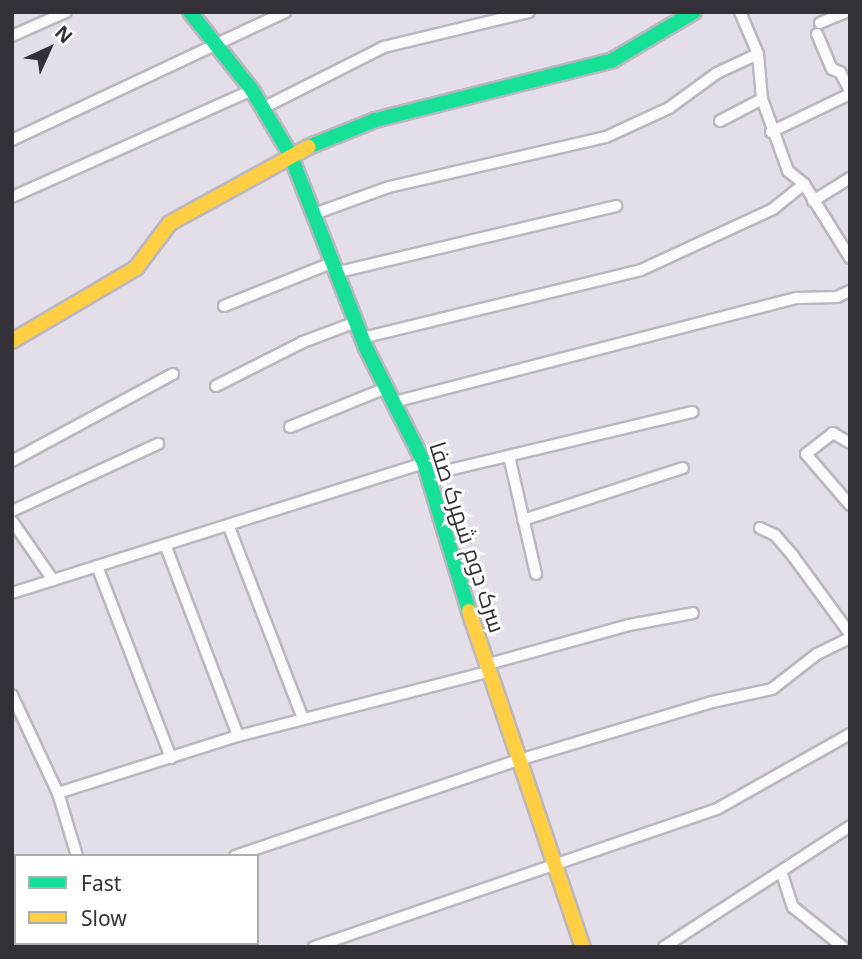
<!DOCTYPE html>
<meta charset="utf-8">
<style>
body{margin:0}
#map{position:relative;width:862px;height:959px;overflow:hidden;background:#e3dee8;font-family:"Noto Sans",Cairo,sans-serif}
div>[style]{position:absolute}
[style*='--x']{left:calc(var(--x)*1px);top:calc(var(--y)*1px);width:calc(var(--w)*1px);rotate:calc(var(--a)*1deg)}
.roads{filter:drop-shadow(2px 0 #bbb7be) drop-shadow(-2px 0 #bbb7be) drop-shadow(0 2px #bbb7be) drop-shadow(0 -2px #bbb7be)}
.street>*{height:10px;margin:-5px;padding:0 5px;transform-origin:5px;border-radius:5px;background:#fbfafc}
.fast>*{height:14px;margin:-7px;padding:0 7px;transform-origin:7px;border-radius:7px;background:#16e098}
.slow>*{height:14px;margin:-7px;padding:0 7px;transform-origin:7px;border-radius:7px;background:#ffcf43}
span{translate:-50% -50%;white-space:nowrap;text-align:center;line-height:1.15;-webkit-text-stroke:6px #fff;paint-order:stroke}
.street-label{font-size:23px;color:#333037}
.frame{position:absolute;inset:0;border:14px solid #333037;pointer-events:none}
.legend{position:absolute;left:14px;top:854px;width:245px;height:91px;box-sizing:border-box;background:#fff;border:2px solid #adacaf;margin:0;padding:9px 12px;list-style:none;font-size:21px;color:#333037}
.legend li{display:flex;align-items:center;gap:14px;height:35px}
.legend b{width:35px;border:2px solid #adacaf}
.north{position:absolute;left:14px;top:14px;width:70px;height:70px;-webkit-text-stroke:5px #fff;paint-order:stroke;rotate:45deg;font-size:19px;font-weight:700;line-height:28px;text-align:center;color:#333037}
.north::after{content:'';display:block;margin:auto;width:24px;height:32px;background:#333037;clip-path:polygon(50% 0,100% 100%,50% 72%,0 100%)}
</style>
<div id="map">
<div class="roads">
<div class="street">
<i style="--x:740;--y:12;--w:46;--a:66.8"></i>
<i style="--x:758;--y:54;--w:45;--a:84.9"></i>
<i style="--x:762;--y:99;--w:77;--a:70.1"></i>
<i style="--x:788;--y:171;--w:21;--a:39"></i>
<i style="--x:804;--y:184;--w:87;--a:58.1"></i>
<i style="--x:820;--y:23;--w:28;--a:-23"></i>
<i style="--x:817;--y:34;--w:38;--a:67"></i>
<i style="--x:832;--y:69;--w:9;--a:21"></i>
<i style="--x:840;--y:72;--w:21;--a:62"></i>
<i style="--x:12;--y:36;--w:59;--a:-24"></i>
<i style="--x:263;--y:108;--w:136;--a:-26.8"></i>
<i style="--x:384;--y:47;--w:149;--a:-13.6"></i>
<i style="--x:720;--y:121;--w:47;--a:-27.6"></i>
<i style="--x:771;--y:132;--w:88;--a:-25.7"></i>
<i style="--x:12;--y:140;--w:302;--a:-25.1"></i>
<i style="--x:12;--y:197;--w:263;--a:-24"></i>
<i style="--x:813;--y:201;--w:44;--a:-31.9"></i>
<i style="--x:314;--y:214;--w:80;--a:-19.8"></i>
<i style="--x:389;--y:187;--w:223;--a:-13"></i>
<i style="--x:606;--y:137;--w:69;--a:-24.7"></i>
<i style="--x:669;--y:108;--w:59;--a:-36.1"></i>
<i style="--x:717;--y:73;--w:45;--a:-24.9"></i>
<i style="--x:339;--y:272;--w:285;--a:-13.4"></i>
<i style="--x:224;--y:306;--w:118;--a:-21.8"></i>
<i style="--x:362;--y:338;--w:287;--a:-13.7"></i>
<i style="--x:641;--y:270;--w:145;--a:-24.8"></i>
<i style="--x:773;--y:209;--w:40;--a:-39"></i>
<i style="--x:216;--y:386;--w:97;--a:-26.8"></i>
<i style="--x:303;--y:342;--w:57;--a:-20.7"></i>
<i style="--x:394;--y:402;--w:416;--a:-14.5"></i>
<i style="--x:797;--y:298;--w:40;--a:-1.4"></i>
<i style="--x:837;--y:297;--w:14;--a:-25"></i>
<i style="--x:290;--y:427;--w:104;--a:-22.1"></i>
<i style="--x:850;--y:443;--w:20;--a:-150"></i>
<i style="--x:833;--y:433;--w:34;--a:142"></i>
<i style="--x:806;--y:454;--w:67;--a:49.2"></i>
<i style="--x:509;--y:456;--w:121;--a:77.1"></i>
<i style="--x:12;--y:461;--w:183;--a:-28.4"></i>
<i style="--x:428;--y:475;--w:272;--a:-13.4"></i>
<i style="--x:12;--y:511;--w:161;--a:-24.7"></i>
<i style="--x:523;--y:520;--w:168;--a:-18"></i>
<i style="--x:12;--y:521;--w:72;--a:55.2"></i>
<i style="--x:229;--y:527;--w:206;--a:68.9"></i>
<i style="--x:760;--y:528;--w:17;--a:25"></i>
<i style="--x:775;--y:535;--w:28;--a:49"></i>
<i style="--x:793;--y:556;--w:97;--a:53.8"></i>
<i style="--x:166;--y:547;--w:202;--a:69.1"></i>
<i style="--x:97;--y:566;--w:206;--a:68.9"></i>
<i style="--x:12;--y:593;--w:432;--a:-17.5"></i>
<i style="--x:485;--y:665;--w:149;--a:-15.5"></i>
<i style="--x:629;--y:625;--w:65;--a:-10.6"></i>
<i style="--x:12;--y:695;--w:108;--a:64.9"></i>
<i style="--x:58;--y:793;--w:66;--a:73.2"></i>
<i style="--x:58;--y:793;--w:189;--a:-17.6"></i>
<i style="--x:238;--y:736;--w:257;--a:-14.4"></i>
<i style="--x:235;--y:856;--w:303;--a:-18.7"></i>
<i style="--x:522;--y:759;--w:198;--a:-16.7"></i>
<i style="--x:712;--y:702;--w:61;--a:-12.2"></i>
<i style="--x:772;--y:689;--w:57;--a:-37.9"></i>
<i style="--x:817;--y:654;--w:37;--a:-26"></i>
<i style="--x:782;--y:874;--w:35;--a:72"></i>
<i style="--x:793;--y:907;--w:64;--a:38.7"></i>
<i style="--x:109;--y:943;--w:4;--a:76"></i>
<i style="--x:76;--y:947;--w:5;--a:-53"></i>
<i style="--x:314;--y:947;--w:426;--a:-18.9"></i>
<i style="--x:717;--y:809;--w:153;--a:-29.4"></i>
<i style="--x:664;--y:947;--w:222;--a:-33"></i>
</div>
<div class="fast">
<i style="--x:190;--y:12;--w:100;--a:51.5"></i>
<i style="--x:252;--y:90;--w:74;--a:59.3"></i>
<i style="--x:290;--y:154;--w:208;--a:68.6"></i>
<i style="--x:366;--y:348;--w:129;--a:63.2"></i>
<i style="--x:424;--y:463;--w:155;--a:73.1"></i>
<i style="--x:308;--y:147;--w:72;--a:-21.9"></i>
<i style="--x:375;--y:120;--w:245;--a:-14.1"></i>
<i style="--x:613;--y:60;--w:94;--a:-30.7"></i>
</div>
<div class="slow">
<i style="--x:12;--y:341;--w:144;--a:-30.5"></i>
<i style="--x:136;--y:268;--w:56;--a:-52.9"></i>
<i style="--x:170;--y:223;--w:158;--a:-28.8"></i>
<i style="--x:469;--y:611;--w:355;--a:71.3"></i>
</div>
</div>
<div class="street-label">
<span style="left:468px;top:537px;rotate:72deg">سرک دوم شهرک صفا</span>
</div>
<div class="frame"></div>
<ul class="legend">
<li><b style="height:9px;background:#16e098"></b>Fast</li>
<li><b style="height:9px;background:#ffcf43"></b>Slow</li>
</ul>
<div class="north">N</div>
</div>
